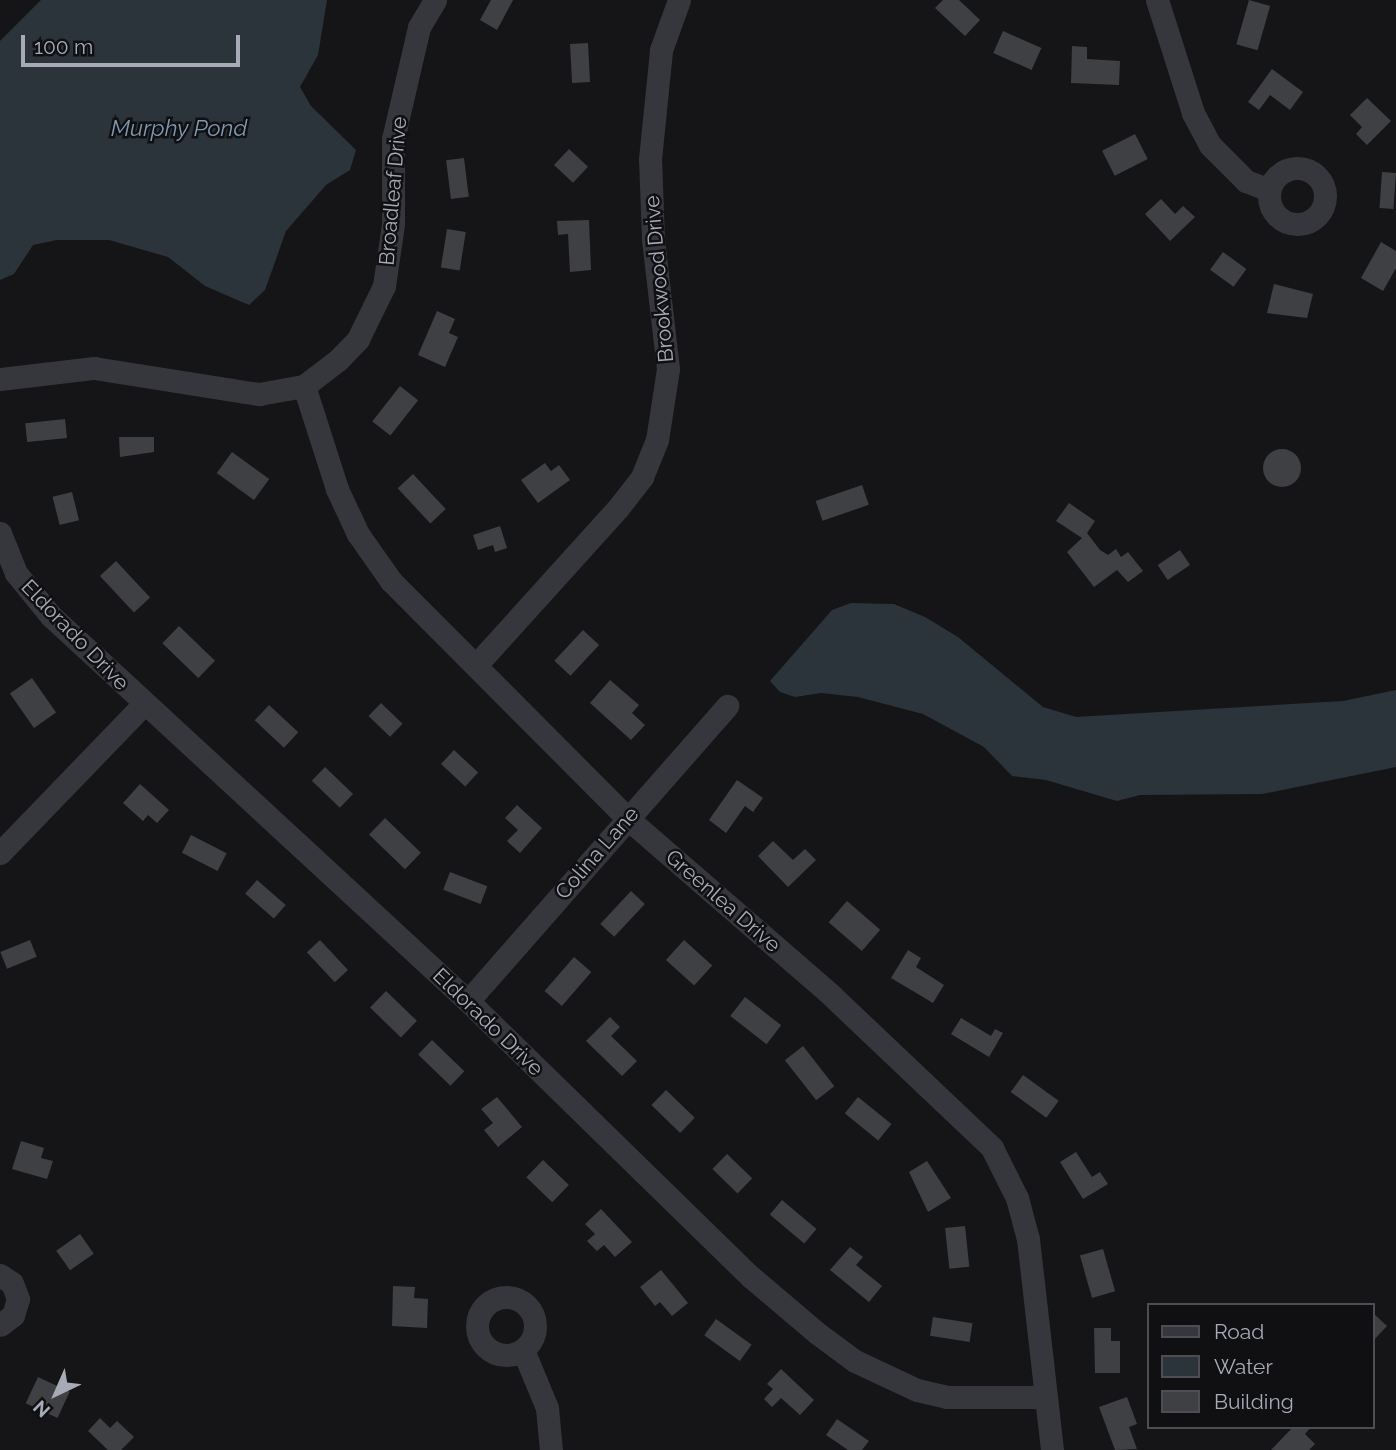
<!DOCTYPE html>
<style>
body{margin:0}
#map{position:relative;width:1396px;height:1450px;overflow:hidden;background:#151517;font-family:Raleway,sans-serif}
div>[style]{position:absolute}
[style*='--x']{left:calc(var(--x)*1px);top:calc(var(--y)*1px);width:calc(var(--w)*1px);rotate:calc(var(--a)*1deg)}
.water>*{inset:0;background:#2b333b}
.building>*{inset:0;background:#3f4044;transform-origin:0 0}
.round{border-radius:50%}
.minor>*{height:23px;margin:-11.5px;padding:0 11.5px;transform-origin:11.5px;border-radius:11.5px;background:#36373c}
.minor>.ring{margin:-11.5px;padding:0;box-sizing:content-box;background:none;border:23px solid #36373c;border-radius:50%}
span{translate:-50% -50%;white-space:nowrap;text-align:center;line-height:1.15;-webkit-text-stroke:5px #101012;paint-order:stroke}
.street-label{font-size:21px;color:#a7abb7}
.water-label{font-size:23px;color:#7d98b3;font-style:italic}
.legend{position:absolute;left:1147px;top:1303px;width:228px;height:126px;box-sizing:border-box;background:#101012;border:2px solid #4c4e54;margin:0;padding:9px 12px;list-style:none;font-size:21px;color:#a7abb7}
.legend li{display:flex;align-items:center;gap:14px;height:35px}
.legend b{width:35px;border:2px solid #4c4e54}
.north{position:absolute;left:21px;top:1359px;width:70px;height:70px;-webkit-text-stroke:5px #101012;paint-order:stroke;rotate:224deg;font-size:19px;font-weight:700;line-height:28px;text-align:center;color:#a7abb7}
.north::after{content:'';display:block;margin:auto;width:24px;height:32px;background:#a7abb7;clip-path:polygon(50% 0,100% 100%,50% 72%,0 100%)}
.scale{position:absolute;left:21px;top:35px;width:219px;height:32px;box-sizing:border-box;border:4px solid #a7abb7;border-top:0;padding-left:9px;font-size:21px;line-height:24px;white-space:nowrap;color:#a7abb7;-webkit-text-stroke:5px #101012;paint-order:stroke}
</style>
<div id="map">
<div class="water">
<i style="clip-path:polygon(41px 0,327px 0,318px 55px,300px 87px,311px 106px,356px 150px,350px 170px,326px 185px,286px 231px,265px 290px,249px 305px,205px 286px,168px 257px,109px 240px,57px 240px,33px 245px,14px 274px,0 280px,0 41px)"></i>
<i style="clip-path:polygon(851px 603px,894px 604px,925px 617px,958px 637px,1043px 707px,1076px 717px,1343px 701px,1396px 690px,1396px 767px,1262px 794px,1140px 795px,1117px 801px,1046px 780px,1012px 776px,984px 747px,923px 714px,858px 697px,821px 693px,795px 697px,780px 692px,770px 681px,832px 610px)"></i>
</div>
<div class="building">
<i style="clip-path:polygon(491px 0,513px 0,497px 30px,480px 20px)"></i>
<i style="clip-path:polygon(943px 0,959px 0,980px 20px,965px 36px,935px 8px)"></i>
<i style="left:1249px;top:0;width:22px;height:46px;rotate:16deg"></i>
<i style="left:1003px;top:31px;width:42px;height:24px;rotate:24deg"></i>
<i style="left:588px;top:43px;width:39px;height:18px;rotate:87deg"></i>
<i style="clip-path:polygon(1072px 46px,1087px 47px,1087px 59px,1120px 61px,1119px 85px,1071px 83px)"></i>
<i style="clip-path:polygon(1272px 69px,1303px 92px,1290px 110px,1270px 95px,1259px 110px,1248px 102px)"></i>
<i style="clip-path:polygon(1367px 98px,1391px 121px,1367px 145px,1356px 134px,1362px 127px,1350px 115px)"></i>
<i style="left:1135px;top:134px;width:28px;height:37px;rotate:63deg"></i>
<i style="left:569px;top:149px;width:26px;height:22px;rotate:43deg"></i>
<i style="left:464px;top:158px;width:39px;height:18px;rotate:83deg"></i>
<i style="left:1382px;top:172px;width:14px;height:36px;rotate:4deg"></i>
<i style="clip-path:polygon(1161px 199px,1175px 214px,1183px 206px,1195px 217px,1170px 241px,1145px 214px)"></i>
<i style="clip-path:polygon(589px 220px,591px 270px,570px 272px,568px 234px,558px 235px,557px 221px)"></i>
<i style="left:447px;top:229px;width:19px;height:39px;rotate:9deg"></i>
<i style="clip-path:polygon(1381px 242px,1396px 251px,1396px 268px,1383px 291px,1361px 278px)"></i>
<i style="left:1223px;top:252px;width:29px;height:22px;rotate:36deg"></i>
<i style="clip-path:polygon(1274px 284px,1313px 294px,1307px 318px,1267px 313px)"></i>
<i style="clip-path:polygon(437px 311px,455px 319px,449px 333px,458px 337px,445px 367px,418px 355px)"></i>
<i style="left:400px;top:386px;width:23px;height:45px;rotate:38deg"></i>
<i style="left:65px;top:419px;width:19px;height:40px;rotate:84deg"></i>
<i style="clip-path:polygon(119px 437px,154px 437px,154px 452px,120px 457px)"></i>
<i class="round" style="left:1263px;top:449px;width:38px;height:38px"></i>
<i style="left:232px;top:452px;width:46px;height:26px;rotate:36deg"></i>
<i style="clip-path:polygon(545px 463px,551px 471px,559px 465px,570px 480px,538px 503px,521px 480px)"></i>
<i style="left:413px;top:474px;width:48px;height:21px;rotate:47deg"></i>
<i style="left:862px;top:485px;width:21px;height:49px;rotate:71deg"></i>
<i style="left:72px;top:492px;width:29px;height:20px;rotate:76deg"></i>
<i style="clip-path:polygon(1069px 503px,1095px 521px,1087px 533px,1100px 550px,1108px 555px,1116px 549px,1121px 557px,1128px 552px,1143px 571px,1128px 582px,1117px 570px,1094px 587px,1067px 552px,1082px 538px,1056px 521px)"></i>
<i style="clip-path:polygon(500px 526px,507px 548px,495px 552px,493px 545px,478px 550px,473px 535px)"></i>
<i style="left:1180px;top:550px;width:18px;height:27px;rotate:56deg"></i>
<i style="left:116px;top:561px;width:50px;height:22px;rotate:47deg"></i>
<i style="left:179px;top:626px;width:50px;height:24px;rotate:44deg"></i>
<i style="left:583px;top:630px;width:22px;height:42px;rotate:43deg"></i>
<i style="left:32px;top:678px;width:42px;height:27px;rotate:55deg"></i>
<i style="clip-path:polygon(610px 680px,639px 705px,632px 713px,645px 725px,631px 740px,590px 703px)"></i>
<i style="left:381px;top:703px;width:30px;height:18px;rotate:44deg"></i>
<i style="left:269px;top:705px;width:40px;height:21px;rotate:43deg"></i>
<i style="left:454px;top:750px;width:33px;height:19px;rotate:43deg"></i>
<i style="left:325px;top:767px;width:39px;height:19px;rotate:44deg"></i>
<i style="clip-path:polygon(737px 780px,763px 798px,753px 812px,745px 806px,726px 833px,709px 820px)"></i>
<i style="clip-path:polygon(140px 784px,169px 810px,157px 823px,148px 815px,143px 821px,123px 803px)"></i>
<i style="clip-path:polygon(517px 805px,542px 828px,520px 853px,507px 841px,518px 830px,505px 818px)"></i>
<i style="left:385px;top:818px;width:50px;height:23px;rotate:44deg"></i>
<i style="left:191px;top:835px;width:40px;height:20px;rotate:27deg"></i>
<i style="clip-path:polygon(773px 841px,793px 860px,805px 849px,816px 860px,788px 887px,758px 856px)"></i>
<i style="left:450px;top:872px;width:40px;height:19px;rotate:21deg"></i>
<i style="left:257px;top:880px;width:38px;height:18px;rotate:41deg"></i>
<i style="left:631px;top:891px;width:19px;height:45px;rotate:43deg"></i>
<i style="left:847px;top:901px;width:44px;height:28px;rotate:41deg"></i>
<i style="left:30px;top:940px;width:18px;height:32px;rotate:68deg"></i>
<i style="left:320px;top:940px;width:41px;height:18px;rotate:47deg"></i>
<i style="left:684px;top:940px;width:38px;height:27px;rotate:42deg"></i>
<i style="clip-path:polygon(908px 950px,921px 958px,916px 967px,944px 985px,933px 1003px,891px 978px)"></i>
<i style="left:574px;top:957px;width:23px;height:45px;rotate:41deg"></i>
<i style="left:386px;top:991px;width:43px;height:23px;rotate:44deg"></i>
<i style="left:745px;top:997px;width:46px;height:24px;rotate:38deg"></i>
<i style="clip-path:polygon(610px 1017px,620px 1027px,611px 1036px,637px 1061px,622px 1076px,586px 1041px)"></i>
<i style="clip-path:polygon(961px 1018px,991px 1036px,995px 1029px,1003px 1033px,989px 1057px,951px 1034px)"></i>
<i style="left:432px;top:1040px;width:45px;height:20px;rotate:44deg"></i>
<i style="left:803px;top:1046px;width:51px;height:23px;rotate:52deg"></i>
<i style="left:1023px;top:1075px;width:44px;height:21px;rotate:36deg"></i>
<i style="left:666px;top:1090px;width:40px;height:21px;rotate:44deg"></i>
<i style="clip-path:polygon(497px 1097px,522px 1127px,498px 1147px,484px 1130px,493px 1123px,481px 1109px)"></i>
<i style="left:858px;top:1097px;width:43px;height:21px;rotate:39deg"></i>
<i style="clip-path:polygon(21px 1141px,44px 1148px,41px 1158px,53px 1161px,47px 1179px,12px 1169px)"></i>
<i style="clip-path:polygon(1076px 1152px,1092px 1177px,1100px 1172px,1108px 1184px,1083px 1199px,1060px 1162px)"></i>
<i style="left:727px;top:1154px;width:35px;height:21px;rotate:44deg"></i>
<i style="left:543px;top:1160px;width:36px;height:24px;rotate:44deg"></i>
<i style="clip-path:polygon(927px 1161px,951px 1198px,928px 1212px,909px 1172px)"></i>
<i style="left:782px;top:1200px;width:45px;height:19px;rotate:40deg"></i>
<i style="clip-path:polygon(601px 1209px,632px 1242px,615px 1257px,604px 1245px,597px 1251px,587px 1241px,595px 1234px,585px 1224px)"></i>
<i style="left:965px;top:1226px;width:41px;height:20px;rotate:84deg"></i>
<i style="left:80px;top:1234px;width:24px;height:29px;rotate:55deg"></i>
<i style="clip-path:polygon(850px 1247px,863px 1257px,856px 1265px,882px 1286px,869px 1302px,830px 1270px)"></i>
<i style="left:1103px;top:1249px;width:44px;height:24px;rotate:74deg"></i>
<i style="clip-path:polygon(661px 1270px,688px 1303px,672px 1316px,660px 1302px,655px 1306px,640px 1287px)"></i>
<i style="clip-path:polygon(393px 1286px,415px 1287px,414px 1298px,428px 1299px,427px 1328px,392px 1326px)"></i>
<i style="clip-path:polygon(1373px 1313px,1387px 1326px,1373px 1341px)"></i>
<i style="left:933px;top:1317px;width:40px;height:19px;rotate:9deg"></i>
<i style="left:716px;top:1319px;width:44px;height:20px;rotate:36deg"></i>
<i style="clip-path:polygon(1094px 1328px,1111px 1328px,1111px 1341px,1120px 1341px,1120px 1373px,1095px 1373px)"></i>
<i style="clip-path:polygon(781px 1369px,814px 1400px,800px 1415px,781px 1398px,772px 1407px,764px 1399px,773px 1389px,767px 1384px)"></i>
<i style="left:38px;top:1377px;width:35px;height:29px;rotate:25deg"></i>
<i style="clip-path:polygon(1127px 1397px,1137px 1424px,1129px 1427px,1137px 1449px,1115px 1450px,1099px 1407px)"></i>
<i style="clip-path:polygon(100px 1418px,110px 1428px,117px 1421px,134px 1437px,121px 1450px,108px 1450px,88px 1431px)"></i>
<i style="clip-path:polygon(837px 1419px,869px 1441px,862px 1450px,848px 1450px,826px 1435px)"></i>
<i style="clip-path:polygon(1293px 1427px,1311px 1427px,1305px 1434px,1315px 1444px,1309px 1450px,1271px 1450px)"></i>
</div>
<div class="minor">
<i style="--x:1157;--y:0;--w:119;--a:72.3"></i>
<i style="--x:1193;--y:113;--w:36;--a:62"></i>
<i style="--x:1210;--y:145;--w:51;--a:45"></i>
<i style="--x:1246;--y:181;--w:25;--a:21"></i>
<i class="ring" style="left:1269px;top:168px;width:33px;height:33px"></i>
<i style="--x:0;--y:379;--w:95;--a:-6.7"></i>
<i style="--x:94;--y:368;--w:167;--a:9"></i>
<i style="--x:259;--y:394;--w:46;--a:-10.1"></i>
<i style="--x:304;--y:386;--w:43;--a:-37.4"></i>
<i style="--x:338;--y:360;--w:29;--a:-46"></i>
<i style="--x:358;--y:339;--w:59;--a:-63.9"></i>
<i style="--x:384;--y:286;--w:63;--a:-81.7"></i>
<i style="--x:393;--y:224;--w:85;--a:-90"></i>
<i style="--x:393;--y:139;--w:115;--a:-76.9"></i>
<i style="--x:419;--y:27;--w:31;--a:-59"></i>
<i style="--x:304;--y:386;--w:108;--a:72.2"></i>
<i style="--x:337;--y:489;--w:50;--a:65"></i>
<i style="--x:358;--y:534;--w:57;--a:54.9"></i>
<i style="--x:391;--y:581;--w:334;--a:45.1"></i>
<i style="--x:627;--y:818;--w:269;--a:40.9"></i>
<i style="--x:830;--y:994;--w:224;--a:43.5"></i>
<i style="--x:992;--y:1148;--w:56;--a:63.4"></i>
<i style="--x:1017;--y:1198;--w:42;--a:75"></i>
<i style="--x:1028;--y:1239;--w:212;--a:83.5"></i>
<i style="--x:0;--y:533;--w:43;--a:68.2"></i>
<i style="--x:16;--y:573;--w:55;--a:50.9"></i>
<i style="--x:51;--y:616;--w:568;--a:42.72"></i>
<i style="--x:468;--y:1001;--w:395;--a:44.3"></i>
<i style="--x:751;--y:1277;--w:87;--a:40.3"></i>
<i style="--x:817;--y:1333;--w:47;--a:36.4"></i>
<i style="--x:855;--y:1361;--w:68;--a:25.1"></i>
<i style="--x:917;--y:1390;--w:31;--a:13"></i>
<i style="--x:947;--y:1397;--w:96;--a:0"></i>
<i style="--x:477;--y:664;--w:210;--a:-47.9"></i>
<i style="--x:618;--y:508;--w:39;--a:-52"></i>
<i style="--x:642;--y:477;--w:40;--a:-68"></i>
<i style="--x:657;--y:440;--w:72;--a:-81.2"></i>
<i style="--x:668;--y:369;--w:131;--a:-96.6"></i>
<i style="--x:653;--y:239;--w:80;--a:-92.1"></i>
<i style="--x:650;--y:159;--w:110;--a:-84.2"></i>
<i style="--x:661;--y:50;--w:53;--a:-70.2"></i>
<i style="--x:0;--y:853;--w:206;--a:-46"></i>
<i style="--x:468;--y:1001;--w:393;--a:-48.7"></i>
<i style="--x:0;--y:1275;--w:14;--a:34"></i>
<i style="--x:12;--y:1283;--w:17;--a:69"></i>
<i style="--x:18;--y:1299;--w:17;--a:107"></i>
<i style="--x:13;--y:1315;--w:16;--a:142"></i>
<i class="ring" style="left:477px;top:1297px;width:35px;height:35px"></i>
<i style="--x:523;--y:1350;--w:63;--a:67.5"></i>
<i style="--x:547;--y:1408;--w:42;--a:84.6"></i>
</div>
<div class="street-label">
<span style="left:393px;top:191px;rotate:-85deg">Broadleaf Drive</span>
<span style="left:659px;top:279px;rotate:-95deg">Brookwood Drive</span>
<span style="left:75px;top:635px;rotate:46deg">Eldorado Drive</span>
<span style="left:597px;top:853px;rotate:-49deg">Colina Lane</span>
<span style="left:723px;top:901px;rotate:41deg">Greenlea Drive</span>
<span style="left:488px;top:1022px;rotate:44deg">Eldorado Drive</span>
</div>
<div class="water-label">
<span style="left:179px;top:128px">Murphy Pond</span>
</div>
<ul class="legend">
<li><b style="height:9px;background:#36373c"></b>Road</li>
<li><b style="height:19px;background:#2b333b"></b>Water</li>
<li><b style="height:19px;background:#3f4044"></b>Building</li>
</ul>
<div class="north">N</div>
<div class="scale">100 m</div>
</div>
